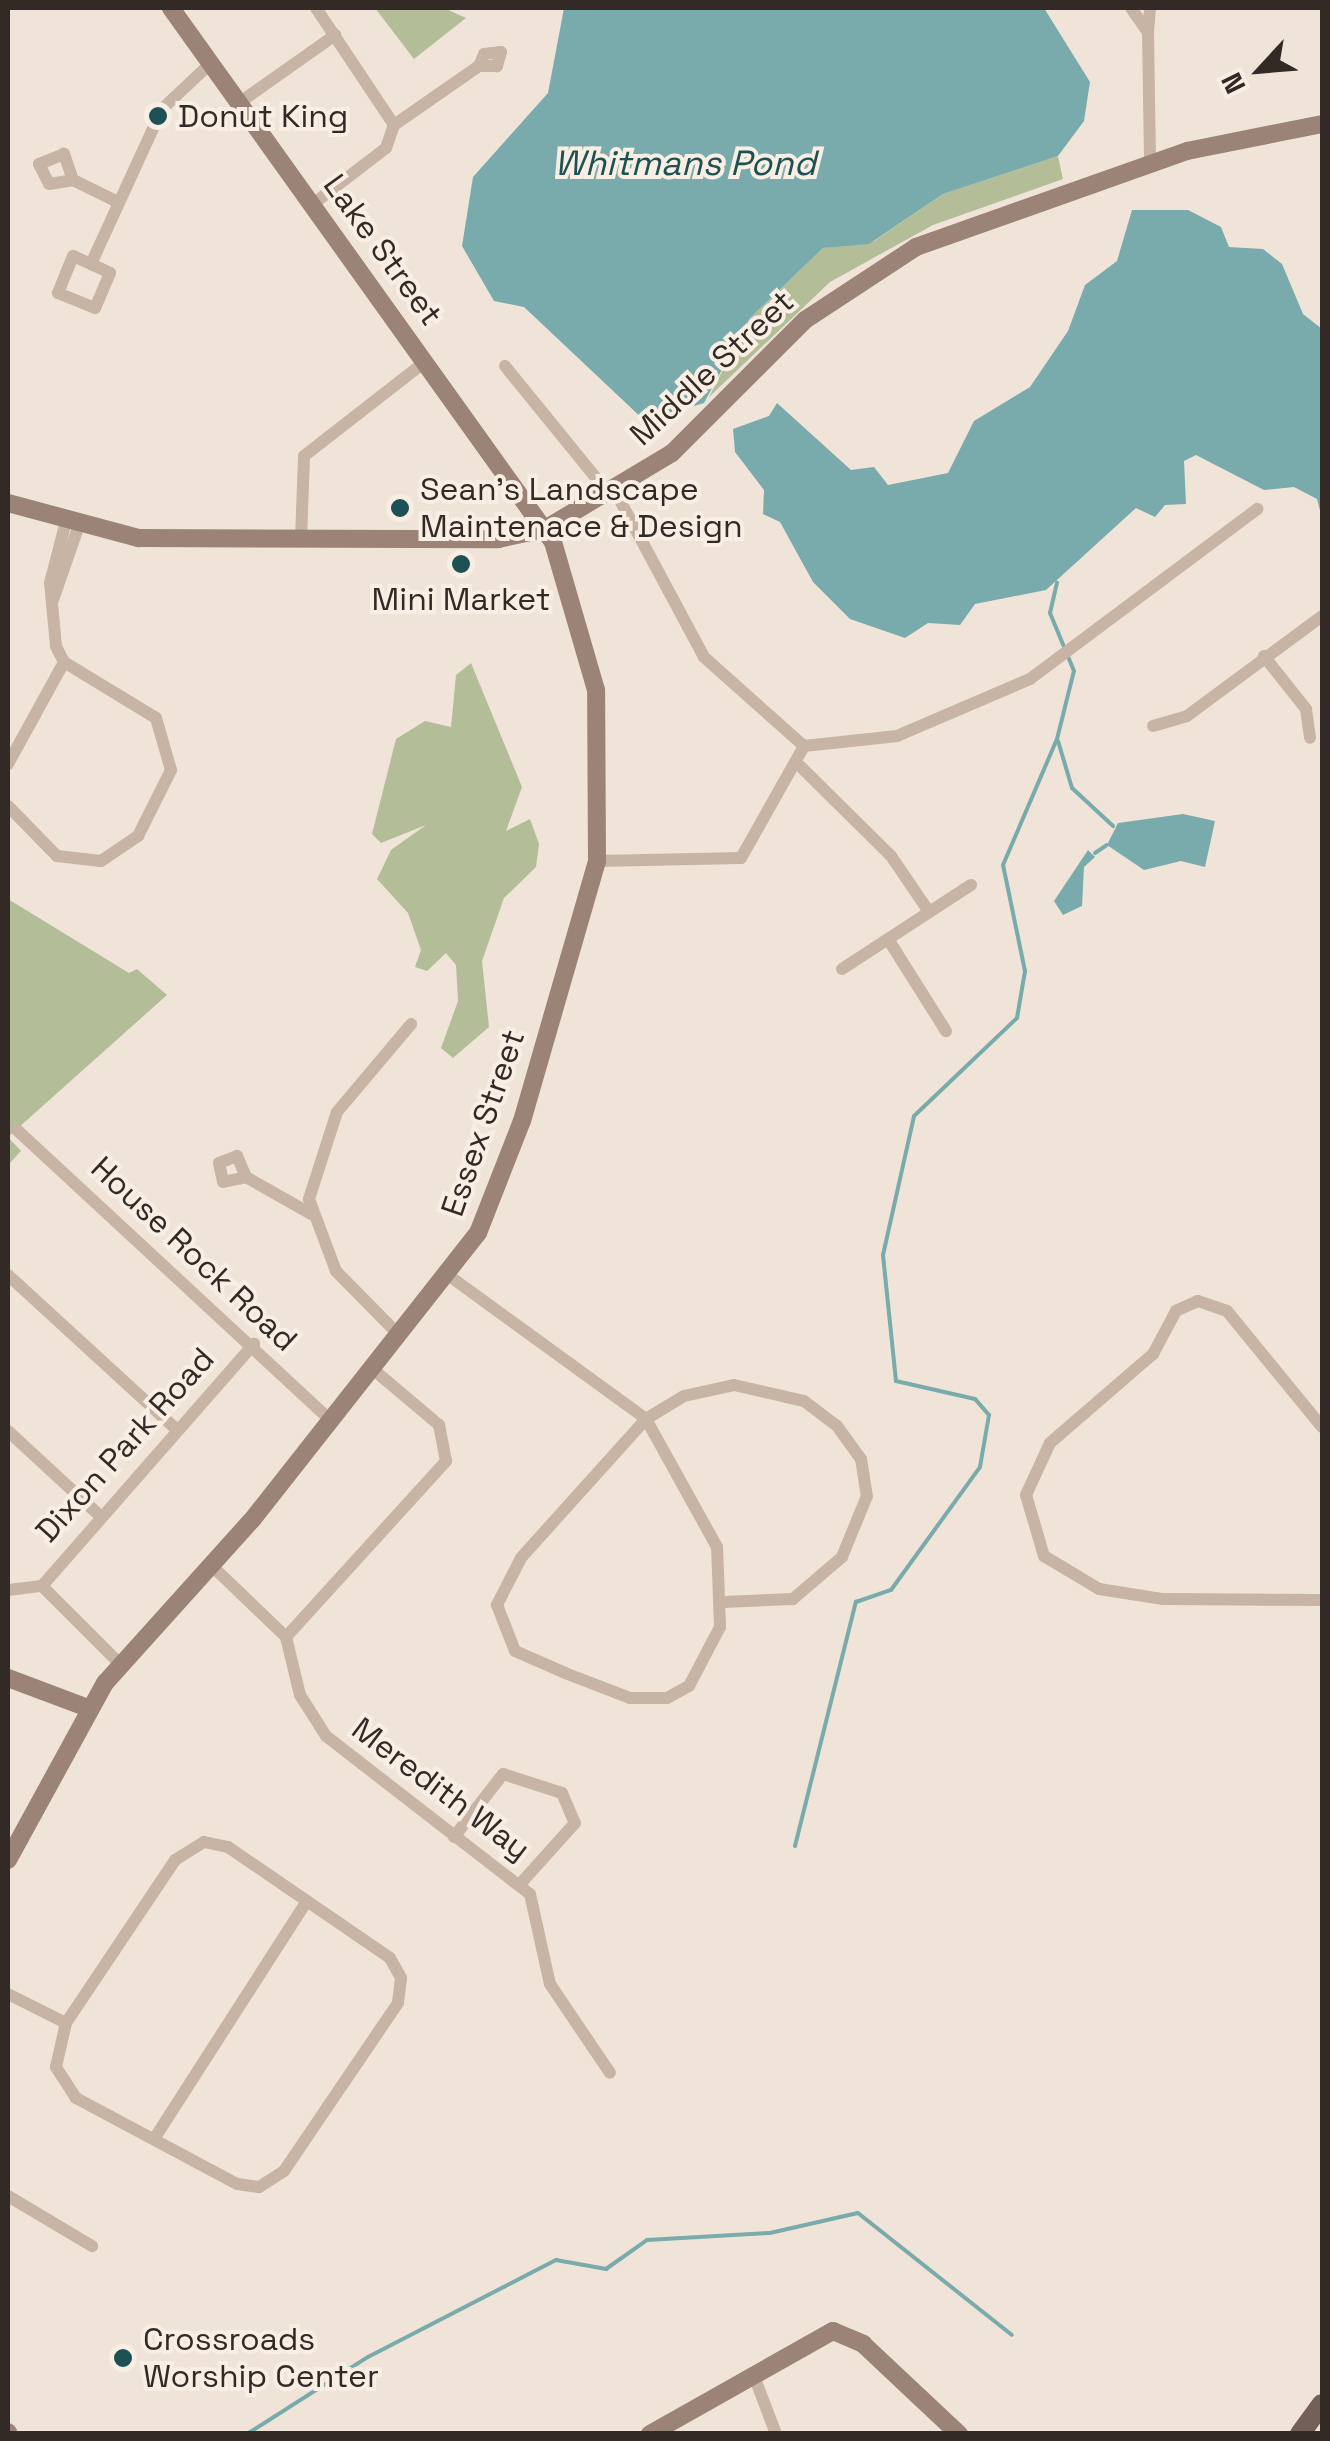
<!DOCTYPE html>
<style>
body{margin:0}
#map{position:relative;width:1330px;height:2441px;overflow:hidden;background:#f0e4d8;font-family:"Space Grotesk",sans-serif}
div>[style]{position:absolute}
[style*='--x']{left:calc(var(--x)*1px);top:calc(var(--y)*1px);width:calc(var(--w)*1px);rotate:calc(var(--a)*1deg)}
.green>*{inset:0;background:#b3be99}
.water>*{inset:0;background:#79abac}
.stream>*{height:4px;margin:-2px;padding:0 2px;transform-origin:2px;border-radius:2px;background:#79abac}
.street>*{height:12px;margin:-6px;padding:0 6px;transform-origin:6px;border-radius:6px;background:#c7b4a5}
.secondary>*{height:18px;margin:-9px;padding:0 9px;transform-origin:9px;border-radius:9px;background:#9b8377}
.primary>*{height:20px;margin:-10px;padding:0 10px;transform-origin:10px;border-radius:10px;background:#756057}
.dots>*{width:28px;height:28px;translate:-50% -50%;box-sizing:border-box;border:5px solid #f8eee4;border-radius:50%}
span{translate:-50% -50%;white-space:nowrap;text-align:center;line-height:1.15;-webkit-text-stroke:8px #f8eee4;paint-order:stroke}
.poi-label{font-size:32px;color:#332a26}
.left{translate:0 -50%;text-align:left}
.street-label{font-size:32px;color:#332a26}
.water-label{font-size:35px;color:#1d5153;font-style:italic}
.frame{position:absolute;inset:0;border:10px solid #332a26;pointer-events:none}
.north{position:absolute;left:1210px;top:20px;width:100px;height:100px;-webkit-text-stroke:8px #f8eee4;paint-order:stroke;rotate:244deg;font-size:28px;font-weight:700;line-height:40px;text-align:center;color:#332a26}
.north::after{content:'';display:block;margin:auto;width:35px;height:45px;background:#332a26;clip-path:polygon(50% 0,100% 100%,50% 72%,0 100%)}
</style>
<div id="map">
<div class="green">
<i style="clip-path:polygon(375px 8px,444px 8px,466px 18px,414px 59px)"></i>
<i style="clip-path:polygon(1058px 156px,1063px 179px,933px 225px,830px 282px,709px 397px,749px 319px,823px 248px,874px 241px,943px 194px)"></i>
<i style="clip-path:polygon(471px 663px,522px 787px,506px 831px,530px 819px,539px 844px,536px 867px,504px 898px,482px 961px,489px 1027px,453px 1058px,441px 1048px,458px 1001px,456px 965px,446px 953px,427px 971px,415px 967px,421px 950px,408px 913px,377px 879px,391px 850px,426px 825px,381px 843px,372px 834px,396px 739px,425px 721px,451px 727px,456px 675px)"></i>
<i style="clip-path:polygon(8px 899px,129px 973px,137px 969px,167px 995px,8px 1137px,21px 1151px,8px 1165px)"></i>
</div>
<div class="water">
<i style="clip-path:polygon(564px 8px,1044px 8px,1090px 82px,1084px 121px,1058px 156px,943px 194px,869px 244px,823px 248px,749px 319px,704px 403px,645px 421px,524px 307px,494px 301px,462px 246px,473px 177px,548px 93px)"></i>
<i style="clip-path:polygon(1132px 210px,1188px 210px,1221px 227px,1229px 247px,1263px 249px,1282px 264px,1303px 314px,1322px 329px,1322px 518px,1317px 499px,1294px 487px,1264px 490px,1196px 455px,1184px 461px,1186px 504px,1165px 505px,1155px 517px,1136px 508px,1046px 590px,975px 604px,960px 625px,928px 623px,905px 638px,850px 619px,813px 582px,780px 522px,763px 514px,764px 490px,735px 452px,733px 429px,769px 416px,777px 403px,851px 470px,874px 467px,888px 485px,948px 473px,974px 421px,1030px 387px,1068px 331px,1085px 285px,1117px 261px)"></i>
<i style="clip-path:polygon(1183px 814px,1215px 821px,1205px 867px,1181px 861px,1144px 870px,1107px 845px,1118px 823px)"></i>
<i style="clip-path:polygon(1088px 850px,1095px 857px,1084px 867px,1082px 906px,1063px 915px,1054px 901px)"></i>
</div>
<div class="stream">
<i style="--x:1058;--y:741;--w:49;--a:73.4"></i>
<i style="--x:1072;--y:788;--w:56;--a:42.8"></i>
<i style="--x:1095;--y:853;--w:14;--a:-34"></i>
<i style="--x:795;--y:1846;--w:252;--a:-76"></i>
<i style="--x:856;--y:1602;--w:37;--a:-19"></i>
<i style="--x:891;--y:1590;--w:152;--a:-54.1"></i>
<i style="--x:980;--y:1467;--w:53;--a:-80.2"></i>
<i style="--x:989;--y:1415;--w:21;--a:-131"></i>
<i style="--x:975;--y:1399;--w:81;--a:-167.2"></i>
<i style="--x:896;--y:1381;--w:127;--a:-95.9"></i>
<i style="--x:883;--y:1255;--w:142;--a:-77.4"></i>
<i style="--x:914;--y:1116;--w:142;--a:-43.6"></i>
<i style="--x:1017;--y:1018;--w:48;--a:-80.3"></i>
<i style="--x:1025;--y:971;--w:108;--a:-101.7"></i>
<i style="--x:1003;--y:865;--w:137;--a:-66.8"></i>
<i style="--x:1057;--y:739;--w:70;--a:-76"></i>
<i style="--x:1074;--y:671;--w:63;--a:-112.5"></i>
<i style="--x:1050;--y:613;--w:31;--a:-77"></i>
<i style="--x:247;--y:2434;--w:143;--a:-32.5"></i>
<i style="--x:368;--y:2357;--w:212;--a:-27.3"></i>
<i style="--x:556;--y:2260;--w:51;--a:10.2"></i>
<i style="--x:606;--y:2269;--w:50;--a:-35.3"></i>
<i style="--x:647;--y:2240;--w:123;--a:-3.3"></i>
<i style="--x:770;--y:2233;--w:90;--a:-12.8"></i>
<i style="--x:858;--y:2213;--w:196;--a:38.4"></i>
</div>
<div class="street">
<i style="--x:1131;--y:8;--w:29;--a:55"></i>
<i style="--x:1148;--y:32;--w:131;--a:89.1"></i>
<i style="--x:1148;--y:32;--w:24;--a:-85"></i>
<i style="--x:239;--y:103;--w:118;--a:-35.3"></i>
<i style="--x:394;--y:125;--w:103;--a:-34.8"></i>
<i style="--x:479;--y:66;--w:13;--a:-67"></i>
<i style="--x:484;--y:54;--w:17;--a:-7"></i>
<i style="--x:501;--y:52;--w:15;--a:106"></i>
<i style="--x:497;--y:66;--w:18;--a:180"></i>
<i style="--x:73;--y:180;--w:28;--a:-109"></i>
<i style="--x:64;--y:154;--w:27;--a:158"></i>
<i style="--x:39;--y:164;--w:22;--a:63"></i>
<i style="--x:49;--y:184;--w:24;--a:-9"></i>
<i style="--x:73;--y:180;--w:50;--a:26.1"></i>
<i style="--x:313;--y:204;--w:92;--a:-37.5"></i>
<i style="--x:386;--y:148;--w:24;--a:-71"></i>
<i style="--x:394;--y:125;--w:141;--a:-123.7"></i>
<i style="--x:91;--y:264;--w:21;--a:25"></i>
<i style="--x:110;--y:273;--w:38;--a:113"></i>
<i style="--x:95;--y:308;--w:40;--a:-158"></i>
<i style="--x:58;--y:293;--w:40;--a:-68"></i>
<i style="--x:73;--y:256;--w:20;--a:24"></i>
<i style="--x:91;--y:264;--w:170;--a:-65.4"></i>
<i style="--x:162;--y:109;--w:67;--a:-43.2"></i>
<i style="--x:505;--y:366;--w:166;--a:50.9"></i>
<i style="--x:615;--y:491;--w:188;--a:61.8"></i>
<i style="--x:704;--y:657;--w:134;--a:41.7"></i>
<i style="--x:301;--y:539;--w:83;--a:-87.9"></i>
<i style="--x:304;--y:456;--w:155;--a:-37.9"></i>
<i style="--x:53;--y:600;--w:76;--a:-70.9"></i>
<i style="--x:1264;--y:656;--w:68;--a:51.6"></i>
<i style="--x:1306;--y:709;--w:29;--a:82"></i>
<i style="--x:1153;--y:726;--w:35;--a:-16"></i>
<i style="--x:1187;--y:716;--w:168;--a:-36.5"></i>
<i style="--x:8;--y:764;--w:116;--a:-61.2"></i>
<i style="--x:800;--y:766;--w:128;--a:44.7"></i>
<i style="--x:891;--y:856;--w:68;--a:55.8"></i>
<i style="--x:8;--y:806;--w:70;--a:45.6"></i>
<i style="--x:57;--y:856;--w:44;--a:6.5"></i>
<i style="--x:101;--y:861;--w:45;--a:-34"></i>
<i style="--x:138;--y:836;--w:74;--a:-63.4"></i>
<i style="--x:171;--y:770;--w:54;--a:-106.1"></i>
<i style="--x:156;--y:718;--w:108;--a:-148.7"></i>
<i style="--x:64;--y:662;--w:18;--a:-117"></i>
<i style="--x:56;--y:646;--w:63;--a:-95.4"></i>
<i style="--x:50;--y:583;--w:60;--a:-75.5"></i>
<i style="--x:597;--y:861;--w:144;--a:-1.2"></i>
<i style="--x:741;--y:858;--w:129;--a:-60.6"></i>
<i style="--x:804;--y:746;--w:94;--a:-6.1"></i>
<i style="--x:897;--y:736;--w:145;--a:-23.2"></i>
<i style="--x:1030;--y:679;--w:284;--a:-36.8"></i>
<i style="--x:888;--y:939;--w:109;--a:57.8"></i>
<i style="--x:842;--y:969;--w:154;--a:-33.1"></i>
<i style="--x:17;--y:1130;--w:430;--a:42.8"></i>
<i style="--x:246;--y:1177;--w:23;--a:-113"></i>
<i style="--x:237;--y:1156;--w:19;--a:159"></i>
<i style="--x:219;--y:1163;--w:19;--a:78"></i>
<i style="--x:223;--y:1182;--w:24;--a:-12"></i>
<i style="--x:246;--y:1177;--w:75;--a:29.6"></i>
<i style="--x:8;--y:1275;--w:229;--a:42.5"></i>
<i style="--x:448;--y:1275;--w:245;--a:36"></i>
<i style="--x:646;--y:1419;--w:187;--a:132"></i>
<i style="--x:521;--y:1558;--w:53;--a:117.1"></i>
<i style="--x:497;--y:1605;--w:49;--a:68.6"></i>
<i style="--x:515;--y:1651;--w:55;--a:23.7"></i>
<i style="--x:565;--y:1673;--w:70;--a:21"></i>
<i style="--x:630;--y:1698;--w:37;--a:0"></i>
<i style="--x:667;--y:1698;--w:25;--a:-29"></i>
<i style="--x:689;--y:1686;--w:67;--a:-62.3"></i>
<i style="--x:720;--y:1627;--w:80;--a:-92.1"></i>
<i style="--x:717;--y:1547;--w:146;--a:-119"></i>
<i style="--x:646;--y:1419;--w:44;--a:-31.2"></i>
<i style="--x:684;--y:1396;--w:51;--a:-12.4"></i>
<i style="--x:734;--y:1385;--w:72;--a:12.9"></i>
<i style="--x:804;--y:1401;--w:41;--a:37.1"></i>
<i style="--x:837;--y:1426;--w:41;--a:54"></i>
<i style="--x:861;--y:1459;--w:37;--a:81"></i>
<i style="--x:867;--y:1496;--w:66;--a:112.3"></i>
<i style="--x:842;--y:1557;--w:65;--a:139.4"></i>
<i style="--x:793;--y:1599;--w:69;--a:177.5"></i>
<i style="--x:400;--y:1336;--w:91;--a:-134.6"></i>
<i style="--x:336;--y:1271;--w:77;--a:-110.6"></i>
<i style="--x:309;--y:1199;--w:91;--a:-72.2"></i>
<i style="--x:337;--y:1112;--w:115;--a:-49.9"></i>
<i style="--x:1322;--y:1427;--w:150;--a:-129.3"></i>
<i style="--x:1227;--y:1311;--w:31;--a:-161"></i>
<i style="--x:1198;--y:1301;--w:24;--a:156"></i>
<i style="--x:1176;--y:1311;--w:49;--a:118.1"></i>
<i style="--x:1153;--y:1354;--w:136;--a:139.2"></i>
<i style="--x:1050;--y:1443;--w:57;--a:114.8"></i>
<i style="--x:1026;--y:1495;--w:64;--a:73.6"></i>
<i style="--x:1044;--y:1556;--w:64;--a:31"></i>
<i style="--x:1099;--y:1589;--w:65;--a:8.9"></i>
<i style="--x:1163;--y:1599;--w:159;--a:0.4"></i>
<i style="--x:8;--y:1431;--w:122;--a:42.7"></i>
<i style="--x:211;--y:1565;--w:104;--a:43.8"></i>
<i style="--x:286;--y:1637;--w:60;--a:76.4"></i>
<i style="--x:300;--y:1695;--w:49;--a:57.6"></i>
<i style="--x:326;--y:1736;--w:258;--a:37.8"></i>
<i style="--x:530;--y:1894;--w:92;--a:77.5"></i>
<i style="--x:550;--y:1984;--w:107;--a:56"></i>
<i style="--x:42;--y:1586;--w:322;--a:-48.8"></i>
<i style="--x:42;--y:1586;--w:110;--a:45"></i>
<i style="--x:8;--y:1590;--w:34;--a:-7"></i>
<i style="--x:286;--y:1637;--w:238;--a:-47.7"></i>
<i style="--x:446;--y:1461;--w:37;--a:-101"></i>
<i style="--x:439;--y:1425;--w:85;--a:-139.8"></i>
<i style="--x:454;--y:1837;--w:80;--a:-52.1"></i>
<i style="--x:503;--y:1774;--w:62;--a:17.9"></i>
<i style="--x:562;--y:1793;--w:33;--a:67"></i>
<i style="--x:575;--y:1823;--w:81;--a:132"></i>
<i style="--x:204;--y:1842;--w:25;--a:12"></i>
<i style="--x:228;--y:1847;--w:196;--a:34.4"></i>
<i style="--x:390;--y:1958;--w:23;--a:61"></i>
<i style="--x:401;--y:1978;--w:25;--a:97"></i>
<i style="--x:398;--y:2003;--w:128;--a:124.2"></i>
<i style="--x:326;--y:2109;--w:75;--a:124.1"></i>
<i style="--x:284;--y:2171;--w:30;--a:147"></i>
<i style="--x:259;--y:2187;--w:22;--a:-172"></i>
<i style="--x:237;--y:2184;--w:183;--a:-151.9"></i>
<i style="--x:76;--y:2098;--w:37;--a:-123"></i>
<i style="--x:56;--y:2067;--w:45;--a:-77.2"></i>
<i style="--x:66;--y:2023;--w:196;--a:-56.2"></i>
<i style="--x:175;--y:1860;--w:34;--a:-32"></i>
<i style="--x:8;--y:1994;--w:65;--a:26.6"></i>
<i style="--x:156;--y:2136;--w:279;--a:-57.3"></i>
<i style="--x:8;--y:2196;--w:98;--a:30.8"></i>
<i style="--x:754;--y:2376;--w:62;--a:69.2"></i>
</div>
<div class="secondary">
<i style="--x:8;--y:503;--w:136;--a:15"></i>
<i style="--x:139;--y:538;--w:359;--a:0.2"></i>
<i style="--x:498;--y:539;--w:48;--a:-12"></i>
<i style="--x:545;--y:529;--w:148;--a:-30.9"></i>
<i style="--x:672;--y:453;--w:188;--a:-45"></i>
<i style="--x:805;--y:320;--w:133;--a:-33.3"></i>
<i style="--x:916;--y:247;--w:288;--a:-19.5"></i>
<i style="--x:1187;--y:151;--w:138;--a:-11.3"></i>
<i style="--x:8;--y:1678;--w:85;--a:20.6"></i>
<i style="--x:8;--y:1860;--w:202;--a:-61.3"></i>
<i style="--x:105;--y:1683;--w:219;--a:-48"></i>
<i style="--x:252;--y:1520;--w:365;--a:-51.8"></i>
<i style="--x:478;--y:1233;--w:120;--a:-68.6"></i>
<i style="--x:522;--y:1121;--w:271;--a:-73.9"></i>
<i style="--x:597;--y:861;--w:171;--a:-90.3"></i>
<i style="--x:596;--y:690;--w:154;--a:-106.2"></i>
<i style="--x:553;--y:542;--w:657;--a:-125.58"></i>
<i style="--x:8;--y:2432;--w:2;--a:90"></i>
<i style="--x:650;--y:2434;--w:210;--a:-29.4"></i>
<i style="--x:833;--y:2331;--w:33;--a:23"></i>
<i style="--x:863;--y:2344;--w:132;--a:43.2"></i>
</div>
<div class="primary">
<i style="--x:1300;--y:2434;--w:37;--a:-54"></i>
</div>
<div class="dots">
<i style="left:158px;top:116px;background:#1d5153"></i>
<i style="left:400px;top:508px;background:#1d5153"></i>
<i style="left:461px;top:564px;background:#1d5153"></i>
<i style="left:123px;top:2358px;background:#1d5153"></i>
</div>
<div class="poi-label">
<span class="left" style="left:178px;top:116px">Donut King</span>
<span class="left" style="left:420px;top:508px">Sean's Landscape<br>Maintenace &amp; Design</span>
<span style="left:461px;top:599px">Mini Market</span>
<span class="left" style="left:143px;top:2358px">Crossroads<br>Worship Center</span>
</div>
<div class="street-label">
<span style="left:383px;top:250px;rotate:54deg">Lake Street</span>
<span style="left:712px;top:368px;rotate:-43deg">Middle Street</span>
<span style="left:483px;top:1123px;rotate:-71deg">Essex Street</span>
<span style="left:194px;top:1254px;rotate:43deg">House Rock Road</span>
<span style="left:125px;top:1445px;rotate:-48deg">Dixon Park Road</span>
<span style="left:441px;top:1789px;rotate:37deg">Meredith Way</span>
</div>
<div class="water-label">
<span style="left:685px;top:163px">Whitmans Pond</span>
</div>
<div class="frame"></div>
<div class="north">N</div>
</div>
